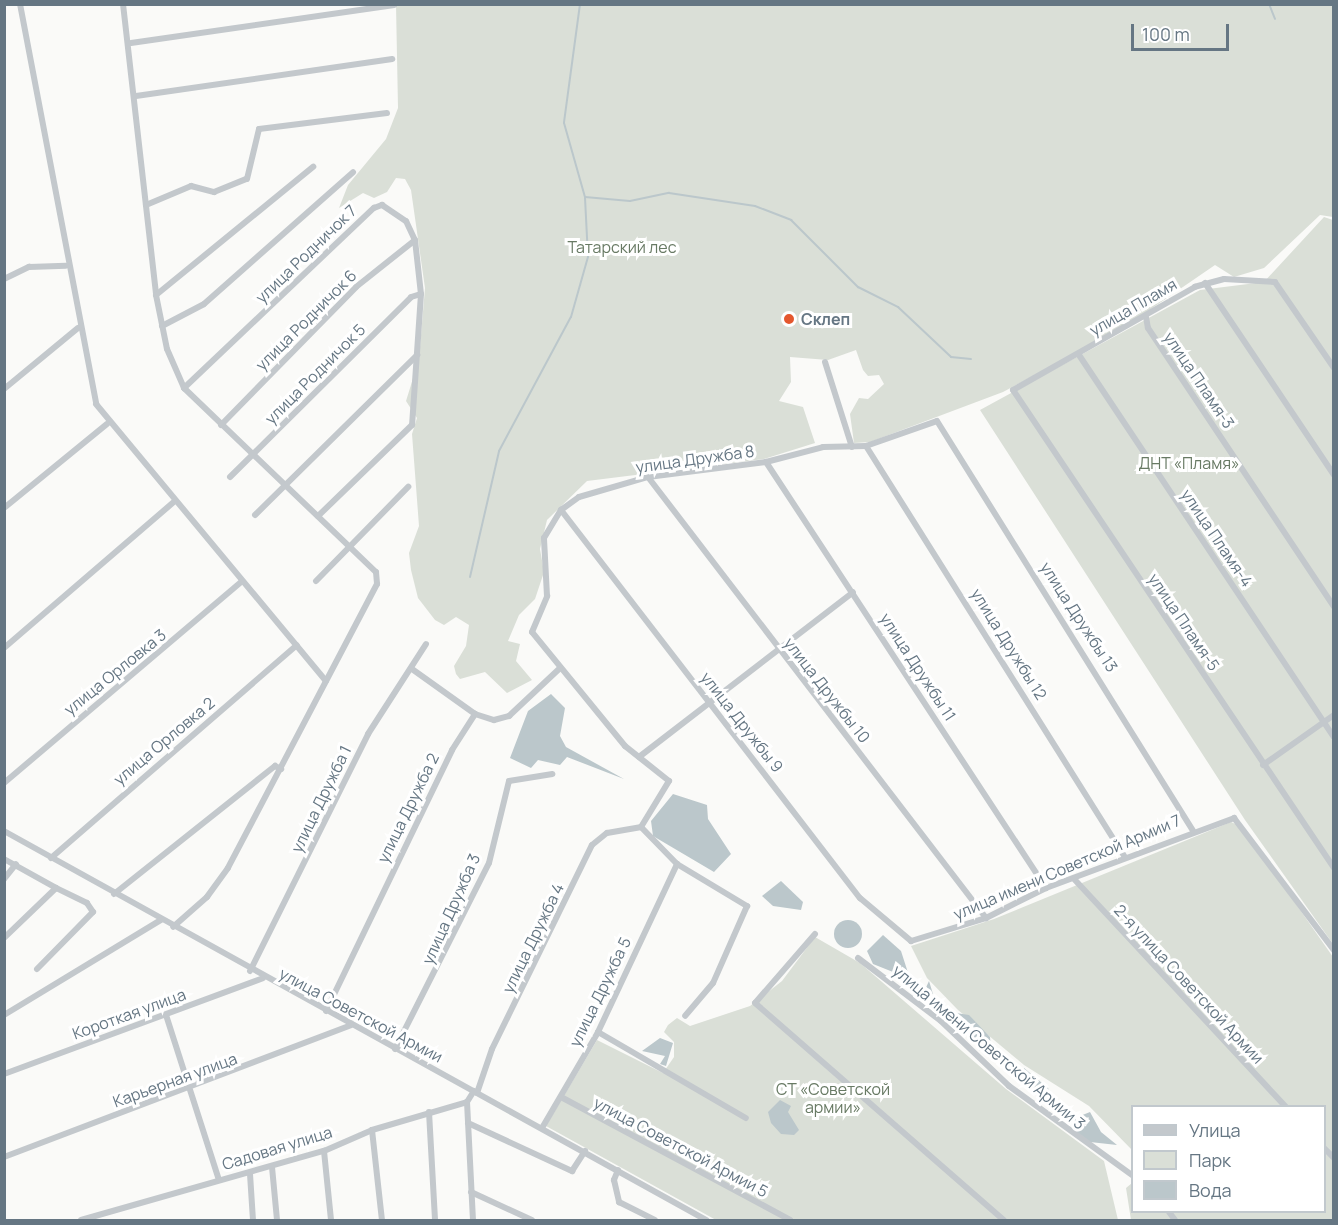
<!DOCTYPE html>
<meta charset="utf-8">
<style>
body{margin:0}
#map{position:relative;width:1338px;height:1225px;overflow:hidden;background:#fafaf8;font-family:Manrope,sans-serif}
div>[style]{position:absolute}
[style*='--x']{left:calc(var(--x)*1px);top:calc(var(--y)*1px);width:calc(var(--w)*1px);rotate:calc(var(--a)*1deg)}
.green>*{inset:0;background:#dadfd7}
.water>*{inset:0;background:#bbc7cb}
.round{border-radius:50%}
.stream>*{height:2px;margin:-1px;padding:0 1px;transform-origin:1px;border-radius:1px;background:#bbc7cb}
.minor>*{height:6px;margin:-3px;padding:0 3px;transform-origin:3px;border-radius:3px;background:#c3c8cc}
.dots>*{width:16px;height:16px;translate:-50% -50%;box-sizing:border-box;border:3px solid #fff;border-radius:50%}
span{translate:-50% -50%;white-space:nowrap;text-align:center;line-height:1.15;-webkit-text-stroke:6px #fff;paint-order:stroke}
.park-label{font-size:16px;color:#687a64}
.street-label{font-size:16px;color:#657683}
.poi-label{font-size:16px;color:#657683;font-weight:700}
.left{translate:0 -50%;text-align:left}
.frame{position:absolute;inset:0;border:6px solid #657683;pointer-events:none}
.legend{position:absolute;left:1131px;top:1105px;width:195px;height:108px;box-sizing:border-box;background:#fff;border:2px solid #c1c8cd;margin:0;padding:8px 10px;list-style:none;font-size:18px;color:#657683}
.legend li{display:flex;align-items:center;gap:12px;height:30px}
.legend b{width:30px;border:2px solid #c1c8cd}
.scale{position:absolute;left:1131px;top:24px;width:98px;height:27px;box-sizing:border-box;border:3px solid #657683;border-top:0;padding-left:8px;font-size:18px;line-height:21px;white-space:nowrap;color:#657683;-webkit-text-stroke:4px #fff;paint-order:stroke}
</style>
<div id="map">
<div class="green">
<i style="clip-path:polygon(396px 5px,1333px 5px,1333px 217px,1320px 215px,1264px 268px,1234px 277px,1215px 265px,1129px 324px,1003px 392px,870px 442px,854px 443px,850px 414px,859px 398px,868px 399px,884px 384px,879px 375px,868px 376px,863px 370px,856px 350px,828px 360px,790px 357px,791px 382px,779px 401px,803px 407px,815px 443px,764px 459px,587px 481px,547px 520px,540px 549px,544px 572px,535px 599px,519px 615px,508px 641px,520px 644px,516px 661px,532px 680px,507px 693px,485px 672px,460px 679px,456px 674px,454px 666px,466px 646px,469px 625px,456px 617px,444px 625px,435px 620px,418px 598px,411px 570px,409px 553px,419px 526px,412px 434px,417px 418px,406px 401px,419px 359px,425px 288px,411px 190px,405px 179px,396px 178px,387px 192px,374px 198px,363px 193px,339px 208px,348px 185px,386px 139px,398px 108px)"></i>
<i style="clip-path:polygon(1324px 217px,1333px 220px,1333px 944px,1245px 820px,980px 410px,1200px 290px,1264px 282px)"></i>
<i style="clip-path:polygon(1231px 822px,1242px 827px,1333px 957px,1333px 1220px,1131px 1220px,1126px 1188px,1132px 1183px,1132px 1212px,1324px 1212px,1324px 1106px,1132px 1106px,1132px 1150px,1089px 1106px,1024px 1065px,958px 1010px,927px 978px,911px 946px,994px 919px)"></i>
<i style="clip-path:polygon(815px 937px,860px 963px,1006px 1089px,1104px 1161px,1118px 1220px,716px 1220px,546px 1126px,597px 1040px,663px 1073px,674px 1057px,674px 1042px,664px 1032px,668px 1025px,677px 1018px,690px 1026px,750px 1006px,782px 981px)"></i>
</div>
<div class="water">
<i style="clip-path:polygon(551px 694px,565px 708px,560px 736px,566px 747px,624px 779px,567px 757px,560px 765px,538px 760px,531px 768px,510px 758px,528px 711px)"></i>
<i style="clip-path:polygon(673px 794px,707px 805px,708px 819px,731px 854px,714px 872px,653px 836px,651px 821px)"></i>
<i style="clip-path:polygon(781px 881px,803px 902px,801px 910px,773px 906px,762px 896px)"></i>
<i class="round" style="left:834px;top:920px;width:28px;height:28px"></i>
<i style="clip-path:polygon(883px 935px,901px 951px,911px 982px,923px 994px,929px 981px,933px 994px,919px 997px,893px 972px,873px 964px,867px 951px)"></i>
<i style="clip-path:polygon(956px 1013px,969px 1015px,990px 1037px,991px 1050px,980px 1051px,970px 1035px,948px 1024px)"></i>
<i style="clip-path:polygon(660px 1038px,673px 1043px,666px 1066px,660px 1064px,665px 1056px,642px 1051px)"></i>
<i style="clip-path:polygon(1024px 1068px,1048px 1088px,1055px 1105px,1023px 1081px)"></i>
<i style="clip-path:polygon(780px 1100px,791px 1106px,788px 1112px,799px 1130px,794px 1135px,781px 1134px,771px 1123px,768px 1112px)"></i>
<i style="clip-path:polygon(1090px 1112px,1101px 1132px,1117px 1145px,1090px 1142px,1075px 1132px,1070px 1120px)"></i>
</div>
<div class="stream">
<i style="--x:580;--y:4;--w:120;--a:97.7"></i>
<i style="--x:564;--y:123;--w:77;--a:74.2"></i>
<i style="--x:585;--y:197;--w:45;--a:5.1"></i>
<i style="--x:630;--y:201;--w:40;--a:-12"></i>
<i style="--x:669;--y:193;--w:87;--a:8.6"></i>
<i style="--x:755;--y:206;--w:39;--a:21"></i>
<i style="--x:791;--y:220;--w:95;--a:45"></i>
<i style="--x:858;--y:287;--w:45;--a:26.6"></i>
<i style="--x:898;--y:307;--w:73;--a:43.3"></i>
<i style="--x:951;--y:357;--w:20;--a:6"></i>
<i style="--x:1269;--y:4;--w:16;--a:68"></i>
<i style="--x:470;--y:577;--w:129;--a:-77"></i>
<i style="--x:499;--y:451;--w:152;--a:-61.8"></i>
<i style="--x:571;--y:317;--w:62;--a:-74.2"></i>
<i style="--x:588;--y:257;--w:60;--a:-92.9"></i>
</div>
<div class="minor">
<i style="--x:20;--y:4;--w:407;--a:79.2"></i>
<i style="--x:96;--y:404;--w:360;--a:50.3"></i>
<i style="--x:123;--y:4;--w:293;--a:83.5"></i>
<i style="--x:156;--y:295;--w:55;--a:78.5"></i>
<i style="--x:167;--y:349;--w:43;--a:66.4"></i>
<i style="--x:184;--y:388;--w:266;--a:43.8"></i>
<i style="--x:376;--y:572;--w:12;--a:85"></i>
<i style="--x:377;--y:584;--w:321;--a:117.7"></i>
<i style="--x:228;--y:868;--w:36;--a:126"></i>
<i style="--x:207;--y:897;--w:45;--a:138.6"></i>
<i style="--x:131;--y:43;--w:266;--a:-8.2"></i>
<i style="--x:136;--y:96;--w:259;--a:-8.2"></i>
<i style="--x:146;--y:205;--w:49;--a:-22.9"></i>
<i style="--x:191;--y:186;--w:24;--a:15"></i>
<i style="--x:214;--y:192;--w:35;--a:-22"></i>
<i style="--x:247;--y:179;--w:51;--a:-76.5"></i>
<i style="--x:259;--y:129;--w:129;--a:-7.1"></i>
<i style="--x:4;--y:279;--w:28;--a:-26"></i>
<i style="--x:29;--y:267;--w:37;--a:-2"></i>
<i style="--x:1205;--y:283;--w:231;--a:56.1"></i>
<i style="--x:156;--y:295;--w:203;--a:-39.2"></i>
<i style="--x:1146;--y:317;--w:11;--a:80"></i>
<i style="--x:1148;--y:328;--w:335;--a:56.3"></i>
<i style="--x:162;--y:326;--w:47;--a:-27.6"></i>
<i style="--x:204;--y:304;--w:199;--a:-41.5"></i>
<i style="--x:1079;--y:355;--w:459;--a:56.3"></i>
<i style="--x:825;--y:362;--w:89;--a:72.4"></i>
<i style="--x:1334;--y:368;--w:104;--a:-124.5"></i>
<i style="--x:1275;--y:282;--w:51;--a:-176.6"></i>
<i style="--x:1224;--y:279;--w:30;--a:165"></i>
<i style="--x:1195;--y:287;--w:209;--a:150.5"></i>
<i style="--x:1013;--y:390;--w:576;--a:56.12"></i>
<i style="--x:184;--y:388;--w:262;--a:-43.5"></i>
<i style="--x:374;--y:208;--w:9;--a:-21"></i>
<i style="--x:382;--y:205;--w:29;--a:34"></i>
<i style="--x:406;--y:221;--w:21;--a:65"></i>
<i style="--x:415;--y:240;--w:54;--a:83.7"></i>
<i style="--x:421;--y:294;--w:131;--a:93.9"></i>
<i style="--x:412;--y:425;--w:131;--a:135.9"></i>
<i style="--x:4;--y:389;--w:96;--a:-39.5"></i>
<i style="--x:221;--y:425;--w:193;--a:-45.6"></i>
<i style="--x:356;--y:287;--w:75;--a:-38.5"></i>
<i style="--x:866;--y:446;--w:486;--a:57.8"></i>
<i style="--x:766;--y:462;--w:510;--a:56.68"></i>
<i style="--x:230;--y:477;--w:255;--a:-44.8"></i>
<i style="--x:411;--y:297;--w:10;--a:-17"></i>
<i style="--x:648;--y:477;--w:556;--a:52.53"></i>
<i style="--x:4;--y:508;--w:133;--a:-39.2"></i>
<i style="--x:561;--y:510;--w:490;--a:52.4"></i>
<i style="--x:860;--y:898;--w:67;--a:40.1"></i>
<i style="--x:911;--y:941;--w:78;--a:-17"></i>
<i style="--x:986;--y:918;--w:67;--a:-26.6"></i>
<i style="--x:1046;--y:888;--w:201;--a:-20.4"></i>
<i style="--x:1234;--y:818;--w:166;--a:52.9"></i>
<i style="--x:255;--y:515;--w:228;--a:-44.6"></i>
<i style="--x:316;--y:581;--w:132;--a:-45.6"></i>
<i style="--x:4;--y:648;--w:225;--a:-40.7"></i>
<i style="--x:412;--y:669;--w:77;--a:35.5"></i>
<i style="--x:639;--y:757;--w:270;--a:-37.6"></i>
<i style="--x:1263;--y:765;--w:87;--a:-35.2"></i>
<i style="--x:4;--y:783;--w:312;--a:-40.3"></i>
<i style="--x:641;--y:827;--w:54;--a:-58.7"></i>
<i style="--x:669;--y:781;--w:56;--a:-141.5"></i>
<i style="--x:625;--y:746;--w:147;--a:-129.2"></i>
<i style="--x:532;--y:632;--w:39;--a:-67"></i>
<i style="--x:547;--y:596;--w:58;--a:-93"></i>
<i style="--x:544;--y:538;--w:33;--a:-59"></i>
<i style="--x:561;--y:510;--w:22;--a:-36"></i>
<i style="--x:579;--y:497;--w:72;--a:-16.2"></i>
<i style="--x:648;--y:477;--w:119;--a:-7.2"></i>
<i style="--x:766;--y:462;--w:59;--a:-14.7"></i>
<i style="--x:823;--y:447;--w:43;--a:-1.3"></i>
<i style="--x:866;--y:446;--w:75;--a:-19.4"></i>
<i style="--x:937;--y:421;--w:483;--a:58"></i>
<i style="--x:641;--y:827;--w:52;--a:45.8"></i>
<i style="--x:677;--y:864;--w:82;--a:31"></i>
<i style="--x:747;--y:906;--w:84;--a:113.8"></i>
<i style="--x:713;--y:983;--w:43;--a:130.3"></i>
<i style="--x:4;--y:831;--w:803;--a:28.99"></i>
<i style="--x:51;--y:858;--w:325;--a:-40.9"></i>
<i style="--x:4;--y:859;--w:60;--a:29.1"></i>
<i style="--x:56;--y:888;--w:72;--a:136.1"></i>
<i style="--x:4;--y:879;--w:19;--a:-51"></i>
<i style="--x:1075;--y:880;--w:309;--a:47.1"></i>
<i style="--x:114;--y:894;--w:206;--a:-38.5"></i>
<i style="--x:275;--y:766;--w:7;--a:27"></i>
<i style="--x:815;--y:934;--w:91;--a:131"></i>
<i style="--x:755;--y:1003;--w:330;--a:41.1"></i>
<i style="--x:858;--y:958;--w:104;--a:37.2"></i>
<i style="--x:941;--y:1021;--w:94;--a:43.7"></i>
<i style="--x:1009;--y:1086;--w:152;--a:35.9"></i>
<i style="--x:37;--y:969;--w:80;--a:-45.5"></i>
<i style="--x:93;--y:912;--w:11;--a:-124"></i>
<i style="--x:87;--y:903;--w:34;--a:-154"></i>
<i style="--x:250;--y:971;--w:265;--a:-63.5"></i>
<i style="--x:368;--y:734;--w:107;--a:-57.2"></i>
<i style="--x:326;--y:1011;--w:290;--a:-64.2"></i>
<i style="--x:452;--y:750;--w:43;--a:-57.4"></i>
<i style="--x:475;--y:714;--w:20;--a:18"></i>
<i style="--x:494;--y:720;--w:16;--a:-15"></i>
<i style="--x:509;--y:716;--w:69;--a:-43.2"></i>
<i style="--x:4;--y:1015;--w:184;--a:-31.2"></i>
<i style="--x:166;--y:1015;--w:173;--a:72.2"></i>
<i style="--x:598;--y:1032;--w:171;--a:30.2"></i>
<i style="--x:395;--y:1049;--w:208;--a:-63.2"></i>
<i style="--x:489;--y:863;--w:84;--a:-76.3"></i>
<i style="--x:509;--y:781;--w:44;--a:-9.2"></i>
<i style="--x:4;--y:1074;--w:276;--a:-20.3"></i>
<i style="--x:477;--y:1093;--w:46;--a:-71.2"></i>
<i style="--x:492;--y:1049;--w:227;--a:-63.9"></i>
<i style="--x:592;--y:845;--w:19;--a:-39"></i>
<i style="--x:607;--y:833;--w:35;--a:-10"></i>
<i style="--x:561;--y:1097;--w:260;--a:28.2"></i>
<i style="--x:467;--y:1102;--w:118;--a:87.1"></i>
<i style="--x:429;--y:1112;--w:108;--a:86.8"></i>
<i style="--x:468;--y:1123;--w:115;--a:24.8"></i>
<i style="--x:572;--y:1171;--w:24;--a:-57"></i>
<i style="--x:542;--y:1128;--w:111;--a:-59.7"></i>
<i style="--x:598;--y:1032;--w:186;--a:-64.8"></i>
<i style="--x:372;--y:1130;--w:91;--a:83.7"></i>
<i style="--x:1324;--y:1148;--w:14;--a:45"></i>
<i style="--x:324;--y:1151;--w:69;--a:84.2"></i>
<i style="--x:4;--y:1157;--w:371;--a:-20.8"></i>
<i style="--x:272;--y:1167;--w:53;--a:84.6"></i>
<i style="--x:618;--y:1170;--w:11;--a:112"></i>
<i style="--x:614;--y:1180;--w:23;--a:77"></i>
<i style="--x:619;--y:1202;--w:40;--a:26.6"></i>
<i style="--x:250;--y:1174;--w:46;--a:86.3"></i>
<i style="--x:471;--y:1192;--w:67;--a:24.7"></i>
<i style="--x:1169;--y:1212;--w:10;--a:53"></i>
<i style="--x:81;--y:1220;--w:253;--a:-15.9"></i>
<i style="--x:324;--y:1151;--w:52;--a:-23.6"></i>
<i style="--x:372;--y:1130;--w:99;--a:-16.4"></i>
<i style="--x:467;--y:1102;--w:13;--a:-58"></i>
</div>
<div class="dots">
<i style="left:789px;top:319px;background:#e4572e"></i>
</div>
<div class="park-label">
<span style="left:622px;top:247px">Татарский лес</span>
<span style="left:1189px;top:463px">ДНТ «Пламя»</span>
<span style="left:833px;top:1098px">СТ «Советской<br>армии»</span>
</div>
<div class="street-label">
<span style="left:306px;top:254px;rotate:-44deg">улица Родничок 7</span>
<span style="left:1133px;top:307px;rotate:-30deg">улица Пламя</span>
<span style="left:306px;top:320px;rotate:-45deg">улица Родничок 6</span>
<span style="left:315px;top:374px;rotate:-45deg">улица Родничок 5</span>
<span style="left:1199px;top:380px;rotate:56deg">улица Пламя-3</span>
<span style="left:695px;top:459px;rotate:-8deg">улица Дружба 8</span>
<span style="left:1217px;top:538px;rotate:56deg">улица Пламя-4</span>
<span style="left:1079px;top:617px;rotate:57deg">улица Дружбы 13</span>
<span style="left:1184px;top:622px;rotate:56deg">улица Пламя-5</span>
<span style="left:1009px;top:644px;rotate:58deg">улица Дружбы 12</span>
<span style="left:918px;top:667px;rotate:57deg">улица Дружбы 11</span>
<span style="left:115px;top:672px;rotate:-39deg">улица Орловка 3</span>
<span style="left:827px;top:690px;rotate:52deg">улица Дружбы 10</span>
<span style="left:742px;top:722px;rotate:52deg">улица Дружбы 9</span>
<span style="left:164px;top:741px;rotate:-40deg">улица Орловка 2</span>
<span style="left:321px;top:799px;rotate:-64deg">улица Дружба 1</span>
<span style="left:408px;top:808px;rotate:-64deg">улица Дружба 2</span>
<span style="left:1067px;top:867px;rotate:-23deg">улица имени Советской Армии 7</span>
<span style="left:451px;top:909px;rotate:-66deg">улица Дружба 3</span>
<span style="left:533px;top:938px;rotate:-64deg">улица Дружба 4</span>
<span style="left:1189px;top:984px;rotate:47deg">2-я улица Советской Армии</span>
<span style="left:600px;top:992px;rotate:-64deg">улица Дружба 5</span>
<span style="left:129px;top:1014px;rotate:-20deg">Короткая улица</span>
<span style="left:361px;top:1015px;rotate:28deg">улица Советской Армии</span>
<span style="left:989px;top:1047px;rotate:40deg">улица имени Советской Армии 3</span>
<span style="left:175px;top:1080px;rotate:-20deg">Карьерная улица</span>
<span style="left:681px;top:1147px;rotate:28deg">улица Советской Армии 5</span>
<span style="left:277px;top:1148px;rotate:-17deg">Садовая улица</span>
</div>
<div class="poi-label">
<span class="left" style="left:801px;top:319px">Склеп</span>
</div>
<div class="frame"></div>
<ul class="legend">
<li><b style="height:8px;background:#c3c8cc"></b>Улица</li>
<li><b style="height:16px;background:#dadfd7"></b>Парк</li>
<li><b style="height:16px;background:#bbc7cb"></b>Вода</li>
</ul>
<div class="scale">100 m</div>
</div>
